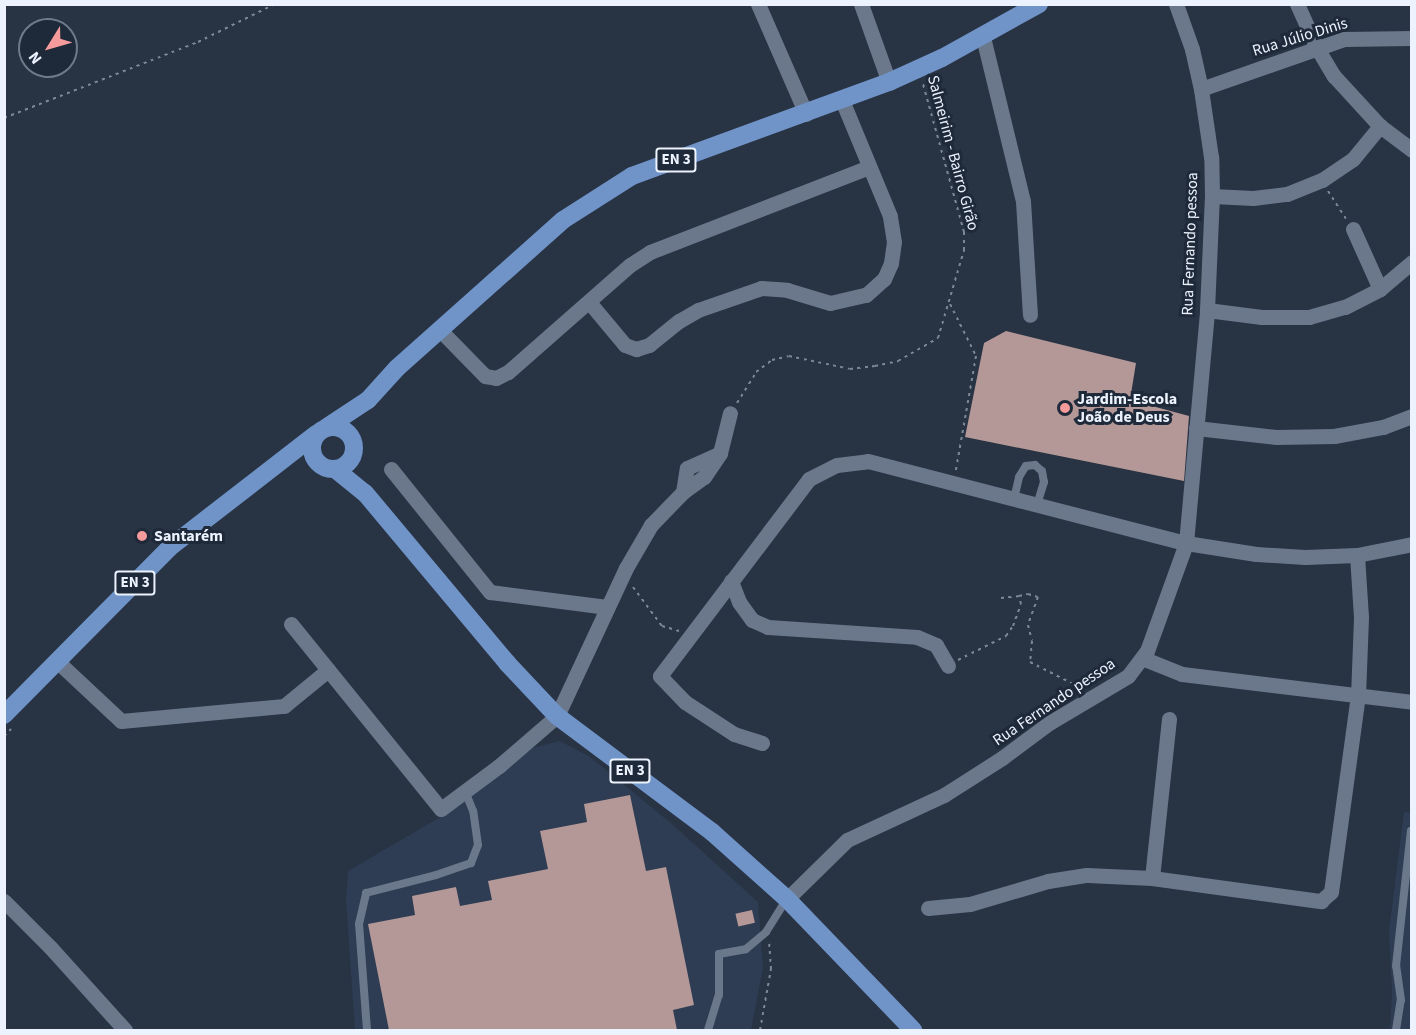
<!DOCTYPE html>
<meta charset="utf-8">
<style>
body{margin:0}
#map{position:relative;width:1416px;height:1035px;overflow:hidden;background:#283344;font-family:"Source Sans 3",sans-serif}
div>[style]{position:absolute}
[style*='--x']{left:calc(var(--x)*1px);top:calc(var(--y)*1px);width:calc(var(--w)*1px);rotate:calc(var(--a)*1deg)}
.built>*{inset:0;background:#2e3d53}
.building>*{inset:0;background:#b49897;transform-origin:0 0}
.path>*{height:2px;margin-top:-1px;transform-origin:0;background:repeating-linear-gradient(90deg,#7d8795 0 3px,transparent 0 7.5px)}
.lane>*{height:8px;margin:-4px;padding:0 4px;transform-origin:4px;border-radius:4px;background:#6b788b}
.street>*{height:15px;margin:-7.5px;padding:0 7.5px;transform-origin:7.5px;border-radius:7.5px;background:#6b788b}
.primary>*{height:18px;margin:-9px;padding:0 9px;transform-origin:9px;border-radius:9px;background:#7094c8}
.primary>.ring{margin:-9px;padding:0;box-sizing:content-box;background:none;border:18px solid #7094c8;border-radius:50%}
.dots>*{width:16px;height:16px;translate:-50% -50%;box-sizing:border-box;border:3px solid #1e2939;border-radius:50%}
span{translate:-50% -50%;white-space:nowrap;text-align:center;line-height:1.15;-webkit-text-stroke:6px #1e2939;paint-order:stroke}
.shield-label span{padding:2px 4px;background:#1e2939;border:2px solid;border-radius:4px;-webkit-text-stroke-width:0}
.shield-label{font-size:15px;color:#ecf3fe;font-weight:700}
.street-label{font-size:16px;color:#ecf3fe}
.poi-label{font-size:16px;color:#ecf3fe;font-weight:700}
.left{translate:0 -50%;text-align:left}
.frame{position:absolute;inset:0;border:6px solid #ecf3fe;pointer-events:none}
.north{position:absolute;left:18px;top:18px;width:60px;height:60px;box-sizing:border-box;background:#1e2939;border:2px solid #707a88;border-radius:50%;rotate:233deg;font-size:16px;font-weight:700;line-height:24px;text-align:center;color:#ecf3fe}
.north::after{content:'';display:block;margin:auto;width:21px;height:27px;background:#f59b9b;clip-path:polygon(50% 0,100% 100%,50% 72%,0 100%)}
</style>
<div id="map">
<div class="built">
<i style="clip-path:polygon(560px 741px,590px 757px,672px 824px,758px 902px,763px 968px,751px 1030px,355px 1030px,346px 900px,348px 871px,459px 806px,532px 748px)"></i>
<i style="clip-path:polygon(1404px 812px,1411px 813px,1411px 1030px,1390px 1030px,1392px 991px,1389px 931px)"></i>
</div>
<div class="building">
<i style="clip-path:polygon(1006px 331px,1136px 363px,1130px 400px,1189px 416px,1184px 481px,965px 437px,984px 343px)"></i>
<i style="clip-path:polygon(630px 795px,646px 871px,666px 867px,694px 1005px,673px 1010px,677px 1030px,389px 1030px,368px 924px,415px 915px,412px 896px,456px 887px,460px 906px,492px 900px,488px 881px,548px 869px,540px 831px,587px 822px,584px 804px)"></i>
<i style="left:752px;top:910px;width:13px;height:17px;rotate:77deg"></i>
</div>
<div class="path">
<i style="--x:4;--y:118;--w:208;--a:-21.4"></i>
<i style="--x:198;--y:42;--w:86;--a:-26.3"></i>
<i style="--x:1328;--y:191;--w:33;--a:57"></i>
<i style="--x:950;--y:304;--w:58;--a:63.4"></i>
<i style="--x:976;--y:356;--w:116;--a:100"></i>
<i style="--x:737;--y:403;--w:36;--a:-58"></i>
<i style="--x:756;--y:372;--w:20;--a:-37"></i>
<i style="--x:772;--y:360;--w:17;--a:-13"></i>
<i style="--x:789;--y:356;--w:62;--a:12"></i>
<i style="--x:850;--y:369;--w:25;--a:-7"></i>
<i style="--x:875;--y:366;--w:24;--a:-12"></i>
<i style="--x:898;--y:361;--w:46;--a:-29.9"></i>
<i style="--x:938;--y:338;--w:92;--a:-73.5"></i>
<i style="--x:964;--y:250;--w:18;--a:-90"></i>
<i style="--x:964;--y:232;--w:154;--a:-105.5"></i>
<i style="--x:633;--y:587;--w:49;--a:53.4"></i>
<i style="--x:662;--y:626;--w:18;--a:16"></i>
<i style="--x:1001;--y:598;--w:18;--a:-6"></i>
<i style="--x:958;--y:660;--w:54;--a:-26.6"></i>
<i style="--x:1006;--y:636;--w:12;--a:-55"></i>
<i style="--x:1013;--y:626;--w:23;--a:-70"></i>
<i style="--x:1021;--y:604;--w:8;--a:-104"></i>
<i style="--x:1019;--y:596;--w:9;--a:-13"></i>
<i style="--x:1028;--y:594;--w:10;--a:17"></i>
<i style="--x:1038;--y:597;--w:30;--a:110"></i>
<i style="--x:1028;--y:625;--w:16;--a:76"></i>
<i style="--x:1032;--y:641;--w:21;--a:95"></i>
<i style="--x:1030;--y:662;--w:57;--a:27"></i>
<i style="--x:4;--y:736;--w:10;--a:-45"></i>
<i style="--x:760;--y:1030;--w:62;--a:-79.8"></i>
<i style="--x:771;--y:969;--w:28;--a:-94"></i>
</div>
<div class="lane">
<i style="--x:1014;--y:499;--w:23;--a:-77"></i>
<i style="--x:1019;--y:477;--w:13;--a:-58"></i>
<i style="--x:1026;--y:466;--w:9;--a:-6"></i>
<i style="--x:1035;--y:465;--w:9;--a:41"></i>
<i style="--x:1042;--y:471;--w:11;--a:80"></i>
<i style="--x:1044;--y:482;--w:24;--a:107"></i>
<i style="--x:367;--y:1030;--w:106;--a:-94.3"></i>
<i style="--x:359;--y:924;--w:32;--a:-77"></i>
<i style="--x:366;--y:893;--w:72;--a:-14.4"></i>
<i style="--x:436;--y:875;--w:37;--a:-19"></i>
<i style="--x:471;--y:863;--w:19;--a:-69"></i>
<i style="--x:478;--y:845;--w:34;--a:-98"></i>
<i style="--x:473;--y:811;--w:22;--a:-112"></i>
<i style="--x:708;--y:1030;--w:37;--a:-73"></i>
<i style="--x:719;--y:995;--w:41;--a:-90"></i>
<i style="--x:719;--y:954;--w:27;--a:-10"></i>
<i style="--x:746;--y:949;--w:26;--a:-40"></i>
<i style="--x:766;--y:932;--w:38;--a:-58"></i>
<i style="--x:1396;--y:1030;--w:30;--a:-81"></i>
<i style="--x:1401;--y:1000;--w:34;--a:-98"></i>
<i style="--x:1396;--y:966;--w:136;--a:-83.7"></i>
</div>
<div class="street">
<i style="--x:758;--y:4;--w:120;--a:66.4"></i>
<i style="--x:861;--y:4;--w:83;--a:70.3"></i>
<i style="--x:1297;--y:4;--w:48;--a:65.6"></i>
<i style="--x:1317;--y:48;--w:33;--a:59"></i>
<i style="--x:1334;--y:76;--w:68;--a:47.4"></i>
<i style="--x:1380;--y:126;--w:40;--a:37"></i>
<i style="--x:983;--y:37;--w:169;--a:76.3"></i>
<i style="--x:1023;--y:201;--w:114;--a:86.5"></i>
<i style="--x:1201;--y:89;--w:151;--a:-19.3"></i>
<i style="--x:1344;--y:39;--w:68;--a:-0.8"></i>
<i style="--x:1212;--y:196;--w:41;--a:2.8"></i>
<i style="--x:1253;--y:198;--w:34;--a:-7"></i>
<i style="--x:1287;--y:194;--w:38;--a:-22"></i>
<i style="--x:1322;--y:180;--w:37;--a:-34"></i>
<i style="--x:1353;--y:159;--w:43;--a:-50.7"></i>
<i style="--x:1353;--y:229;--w:66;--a:65.8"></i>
<i style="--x:589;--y:302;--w:56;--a:50.1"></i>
<i style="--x:625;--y:345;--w:12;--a:20"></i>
<i style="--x:636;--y:349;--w:14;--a:-17"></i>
<i style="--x:649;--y:345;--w:38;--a:-39"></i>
<i style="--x:679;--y:321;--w:22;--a:-30"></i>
<i style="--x:698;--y:310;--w:67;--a:-19.2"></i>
<i style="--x:761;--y:288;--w:26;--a:4"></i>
<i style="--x:787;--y:290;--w:45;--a:16.8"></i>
<i style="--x:830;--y:303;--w:37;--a:-13"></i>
<i style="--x:866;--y:295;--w:24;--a:-42"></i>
<i style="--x:884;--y:279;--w:17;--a:-66"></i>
<i style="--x:891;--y:263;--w:21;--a:-82"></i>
<i style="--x:894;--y:242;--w:26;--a:-99"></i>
<i style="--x:890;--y:216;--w:126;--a:-112.5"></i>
<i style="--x:1207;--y:310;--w:55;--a:7.3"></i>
<i style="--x:1262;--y:317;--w:47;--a:0"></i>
<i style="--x:1309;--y:317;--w:37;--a:-16"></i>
<i style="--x:1345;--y:307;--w:39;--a:-27"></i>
<i style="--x:1380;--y:289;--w:42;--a:-40.2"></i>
<i style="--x:440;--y:330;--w:64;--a:45.6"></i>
<i style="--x:485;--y:376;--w:11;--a:10"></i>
<i style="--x:496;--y:378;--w:13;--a:-27"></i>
<i style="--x:508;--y:372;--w:162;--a:-41.3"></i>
<i style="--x:630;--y:265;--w:24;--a:-33"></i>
<i style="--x:650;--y:252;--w:235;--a:-21.2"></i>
<i style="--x:1196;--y:428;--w:81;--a:6.4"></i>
<i style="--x:1276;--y:437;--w:58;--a:-1"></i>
<i style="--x:1334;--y:436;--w:50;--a:-10.4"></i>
<i style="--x:1383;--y:427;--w:31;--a:-21"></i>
<i style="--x:391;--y:469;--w:158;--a:51.2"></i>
<i style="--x:490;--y:592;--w:118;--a:7.3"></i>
<i style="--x:683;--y:492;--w:24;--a:-81"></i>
<i style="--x:687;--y:468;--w:36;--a:-24"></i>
<i style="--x:731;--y:581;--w:22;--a:69"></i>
<i style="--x:739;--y:602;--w:22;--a:54"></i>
<i style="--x:752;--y:620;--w:17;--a:24"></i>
<i style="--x:768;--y:627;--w:149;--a:3.8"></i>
<i style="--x:917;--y:637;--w:21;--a:23"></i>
<i style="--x:936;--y:645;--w:24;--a:60"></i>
<i style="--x:291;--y:624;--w:238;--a:51"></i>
<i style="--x:441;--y:809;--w:72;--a:-36.6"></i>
<i style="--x:499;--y:766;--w:77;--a:-40.8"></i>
<i style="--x:557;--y:716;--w:163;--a:-65"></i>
<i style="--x:626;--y:568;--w:50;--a:-59.8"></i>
<i style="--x:651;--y:525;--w:46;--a:-45.9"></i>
<i style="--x:683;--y:492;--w:26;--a:-36"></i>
<i style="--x:704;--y:477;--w:29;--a:-56"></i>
<i style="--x:720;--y:453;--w:41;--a:-76"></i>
<i style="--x:1142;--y:658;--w:43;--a:21.8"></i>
<i style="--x:1182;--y:674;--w:232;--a:6.9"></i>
<i style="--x:58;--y:662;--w:86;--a:43.1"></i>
<i style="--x:121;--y:721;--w:164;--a:-5.3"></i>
<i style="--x:284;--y:706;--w:57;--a:-39.3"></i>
<i style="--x:762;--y:743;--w:29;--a:-162"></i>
<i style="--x:734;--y:734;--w:59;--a:-146.9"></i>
<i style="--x:685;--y:702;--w:36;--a:-134"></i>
<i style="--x:660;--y:676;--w:247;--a:-52.9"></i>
<i style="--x:809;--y:479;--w:31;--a:-27"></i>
<i style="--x:837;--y:465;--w:31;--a:-7"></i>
<i style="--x:868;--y:461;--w:328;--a:14.5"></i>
<i style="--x:1186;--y:543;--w:71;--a:8.9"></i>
<i style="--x:1256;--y:554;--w:49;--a:3.5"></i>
<i style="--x:1305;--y:557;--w:52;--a:-2.2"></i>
<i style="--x:1357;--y:555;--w:56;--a:-11.3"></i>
<i style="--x:1152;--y:878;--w:160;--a:-83.9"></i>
<i style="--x:787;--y:899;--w:84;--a:-44.5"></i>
<i style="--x:847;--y:840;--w:107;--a:-24.9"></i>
<i style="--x:944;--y:795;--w:69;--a:-32.5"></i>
<i style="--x:1002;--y:758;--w:59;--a:-36.7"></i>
<i style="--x:1049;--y:723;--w:92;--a:-30.7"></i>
<i style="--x:1128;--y:676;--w:31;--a:-53"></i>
<i style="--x:1147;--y:651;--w:115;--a:-70.1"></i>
<i style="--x:1186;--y:543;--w:234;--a:-84.8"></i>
<i style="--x:1207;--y:310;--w:114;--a:-87.5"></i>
<i style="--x:1212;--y:196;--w:39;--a:-91"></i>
<i style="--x:1211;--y:157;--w:69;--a:-98.4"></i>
<i style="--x:1201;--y:89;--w:41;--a:-102.7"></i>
<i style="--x:1192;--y:49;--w:48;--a:-109.6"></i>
<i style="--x:4;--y:901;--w:65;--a:45"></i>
<i style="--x:50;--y:947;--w:112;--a:47.9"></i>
<i style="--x:928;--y:908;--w:42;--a:-5.4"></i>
<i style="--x:970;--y:904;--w:81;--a:-16.4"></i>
<i style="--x:1048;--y:881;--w:39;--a:-9"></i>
<i style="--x:1087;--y:875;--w:65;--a:2.6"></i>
<i style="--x:1152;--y:878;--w:171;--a:7.8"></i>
<i style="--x:1321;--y:901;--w:13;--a:-42"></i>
<i style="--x:1331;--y:892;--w:198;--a:-82.2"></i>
<i style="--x:1358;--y:696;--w:79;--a:-87.8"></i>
<i style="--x:1361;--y:617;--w:62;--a:-93.7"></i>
</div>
<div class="primary">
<i class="ring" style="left:312px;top:427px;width:24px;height:24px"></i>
<i style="--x:327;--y:427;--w:49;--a:-33.4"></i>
<i style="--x:368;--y:400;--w:43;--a:-47.8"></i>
<i style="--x:397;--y:368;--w:222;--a:-41.7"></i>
<i style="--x:563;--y:220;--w:82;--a:-32.5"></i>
<i style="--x:632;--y:176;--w:274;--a:-20.1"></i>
<i style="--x:889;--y:82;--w:58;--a:-24.4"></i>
<i style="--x:942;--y:58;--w:111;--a:-29.1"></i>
<i style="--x:335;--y:469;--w:38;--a:39"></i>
<i style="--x:365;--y:493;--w:222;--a:50.1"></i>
<i style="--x:507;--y:663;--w:73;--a:46.7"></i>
<i style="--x:557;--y:716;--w:194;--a:36.8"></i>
<i style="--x:712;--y:832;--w:101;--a:41.8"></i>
<i style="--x:787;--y:899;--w:182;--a:46.1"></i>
<i style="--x:4;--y:715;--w:235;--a:-45.3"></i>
<i style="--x:169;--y:548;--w:186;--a:-37.8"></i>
</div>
<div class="dots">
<i style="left:1065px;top:408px;background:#f59b9b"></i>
<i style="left:142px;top:536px;background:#f59b9b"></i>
</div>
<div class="shield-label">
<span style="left:676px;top:160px">EN 3</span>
<span style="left:135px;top:583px">EN 3</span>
<span style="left:630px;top:771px">EN 3</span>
</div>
<div class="street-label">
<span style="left:1300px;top:37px;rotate:-17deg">Rua Júlio Dinis</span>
<span style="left:953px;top:153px;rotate:75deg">Salmeirim - Bairro Girão</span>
<span style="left:1190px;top:244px;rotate:-88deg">Rua Fernando pessoa</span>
<span style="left:1054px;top:702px;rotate:-34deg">Rua Fernando pessoa</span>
</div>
<div class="poi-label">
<span class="left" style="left:1077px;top:408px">Jardim-Escola<br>João de Deus</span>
<span class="left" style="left:154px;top:536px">Santarém</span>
</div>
<div class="frame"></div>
<div class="north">N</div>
</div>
